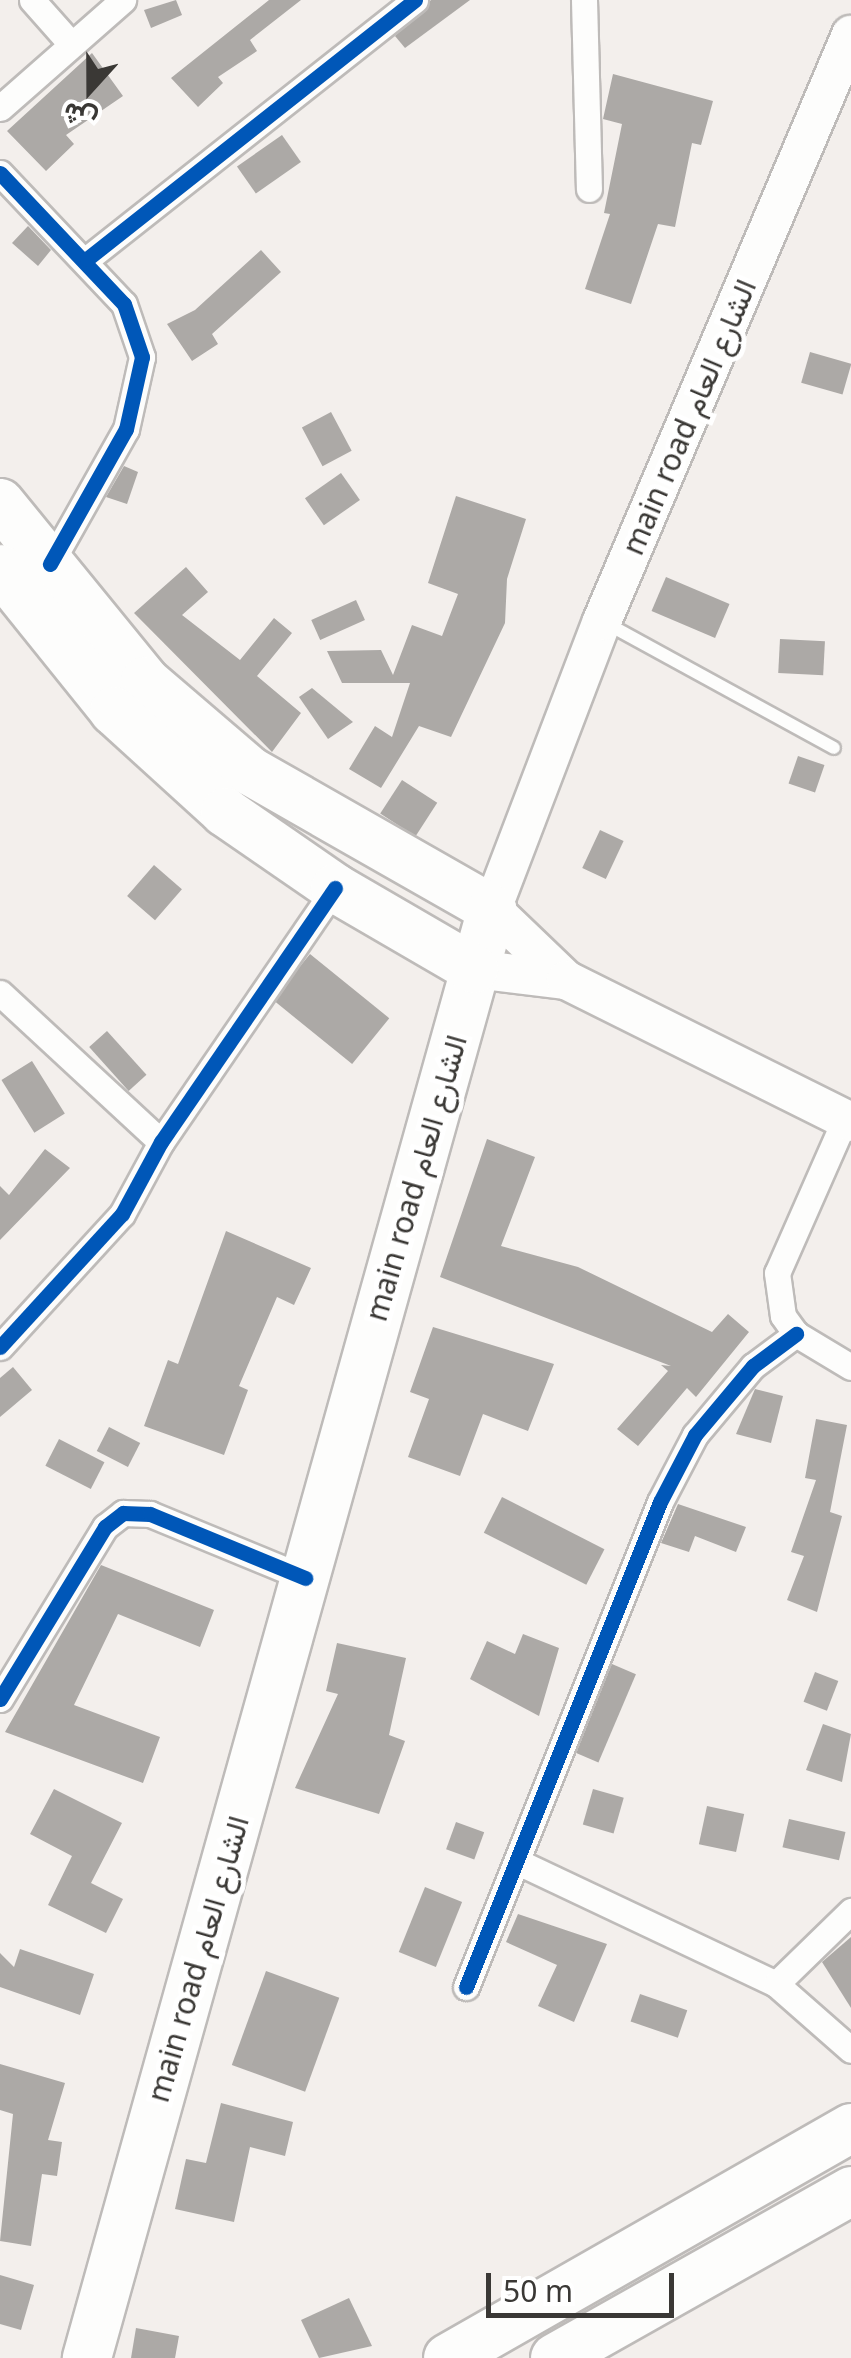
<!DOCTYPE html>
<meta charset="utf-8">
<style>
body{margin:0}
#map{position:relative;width:851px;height:2358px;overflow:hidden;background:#f3efec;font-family:"Noto Sans",Vazirmatn,sans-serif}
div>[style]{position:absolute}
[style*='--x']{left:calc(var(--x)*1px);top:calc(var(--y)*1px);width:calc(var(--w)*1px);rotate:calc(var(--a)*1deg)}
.building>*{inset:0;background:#aca9a6;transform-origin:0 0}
.roads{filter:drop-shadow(2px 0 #bebbb9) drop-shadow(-2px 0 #bebbb9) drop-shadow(0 2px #bebbb9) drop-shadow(0 -2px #bebbb9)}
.lane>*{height:12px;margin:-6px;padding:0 6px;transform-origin:6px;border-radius:6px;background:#fdfdfc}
.street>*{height:25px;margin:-12.5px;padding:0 12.5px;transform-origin:12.5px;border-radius:12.5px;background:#fdfdfc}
.secondary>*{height:38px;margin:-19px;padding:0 19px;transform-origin:19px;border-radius:19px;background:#fdfdfc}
.highway>*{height:48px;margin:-24px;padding:0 24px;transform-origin:24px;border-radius:24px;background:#fdfdfc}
.cycleway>*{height:15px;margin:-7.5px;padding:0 7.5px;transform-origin:7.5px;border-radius:7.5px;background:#0057b8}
span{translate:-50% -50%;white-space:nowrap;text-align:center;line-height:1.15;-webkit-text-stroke:10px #fff;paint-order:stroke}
.street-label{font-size:30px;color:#3a3835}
.north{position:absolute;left:40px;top:40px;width:100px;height:100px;-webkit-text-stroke:8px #fff;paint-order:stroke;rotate:201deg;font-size:28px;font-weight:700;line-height:40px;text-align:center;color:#3a3835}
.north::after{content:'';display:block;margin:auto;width:35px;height:45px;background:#3a3835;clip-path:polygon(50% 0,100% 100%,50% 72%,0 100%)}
.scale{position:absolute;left:486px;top:2273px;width:188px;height:45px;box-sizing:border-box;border:5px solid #3a3835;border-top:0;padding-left:12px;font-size:30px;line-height:35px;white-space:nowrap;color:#3a3835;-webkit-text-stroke:8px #fff;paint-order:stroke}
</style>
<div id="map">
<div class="building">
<i style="clip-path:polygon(176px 0,182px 15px,151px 28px,144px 10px)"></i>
<i style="clip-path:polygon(269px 0,301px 0,250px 40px,257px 51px,218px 77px,223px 83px,198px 107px,171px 78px)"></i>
<i style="clip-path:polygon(431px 0,470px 0,405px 48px,395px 36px)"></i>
<i style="clip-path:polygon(92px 53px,123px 96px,66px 135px,74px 144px,46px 171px,7px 131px)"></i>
<i style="clip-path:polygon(613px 74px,713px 101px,701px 145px,692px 143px,675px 227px,658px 224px,631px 304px,585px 289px,610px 214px,604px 213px,622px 124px,603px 119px)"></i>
<i style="left:282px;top:135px;width:33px;height:55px;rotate:55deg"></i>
<i style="clip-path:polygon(28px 226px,51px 250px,38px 266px,12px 243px)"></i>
<i style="clip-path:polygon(261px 250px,281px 272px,212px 334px,218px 344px,192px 361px,167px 324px,195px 310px)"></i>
<i style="left:810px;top:352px;width:43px;height:32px;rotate:16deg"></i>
<i style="left:331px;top:412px;width:44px;height:33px;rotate:62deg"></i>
<i style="clip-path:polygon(124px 466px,138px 472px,127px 504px,106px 497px)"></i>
<i style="left:341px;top:473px;width:33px;height:44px;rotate:55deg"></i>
<i style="clip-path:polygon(456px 496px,526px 519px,507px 579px,505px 623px,451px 737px,419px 726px,381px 788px,349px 769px,375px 726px,392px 737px,410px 683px,342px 683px,327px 651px,381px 650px,393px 675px,412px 625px,442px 636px,458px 594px,428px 583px)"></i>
<i style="clip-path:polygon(186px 567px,208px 592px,182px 615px,240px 660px,274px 618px,292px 633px,257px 676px,301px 713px,272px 752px,134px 613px)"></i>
<i style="left:666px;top:577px;width:69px;height:37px;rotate:23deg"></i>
<i style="left:356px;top:600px;width:22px;height:49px;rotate:66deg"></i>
<i style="left:780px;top:639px;width:45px;height:34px;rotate:3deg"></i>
<i style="clip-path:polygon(312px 688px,353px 722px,328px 739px,299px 697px)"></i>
<i style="left:798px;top:756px;width:28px;height:29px;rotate:19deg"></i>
<i style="left:402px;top:780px;width:42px;height:40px;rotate:33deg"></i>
<i style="left:600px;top:830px;width:26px;height:42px;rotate:25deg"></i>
<i style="left:154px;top:865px;width:37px;height:41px;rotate:41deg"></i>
<i style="left:310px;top:954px;width:102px;height:59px;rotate:39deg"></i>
<i style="left:107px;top:1031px;width:59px;height:24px;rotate:48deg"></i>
<i style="left:32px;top:1061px;width:62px;height:36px;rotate:58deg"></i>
<i style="clip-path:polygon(487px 1139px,535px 1157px,501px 1246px,578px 1267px,712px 1332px,728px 1314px,749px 1332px,696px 1397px,687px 1388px,638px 1446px,617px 1429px,668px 1371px,661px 1365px,671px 1366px,440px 1277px)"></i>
<i style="clip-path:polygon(45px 1149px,70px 1168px,0 1240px,0 1186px,9px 1195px)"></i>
<i style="clip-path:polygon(226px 1231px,311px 1268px,294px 1305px,277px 1297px,239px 1386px,248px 1390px,224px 1455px,144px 1426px,168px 1360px,178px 1364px)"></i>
<i style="clip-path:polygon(433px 1327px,554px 1364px,528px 1431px,483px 1414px,460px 1476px,408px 1457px,429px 1399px,410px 1392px)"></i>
<i style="clip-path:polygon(13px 1367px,32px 1390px,0 1417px,0 1378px)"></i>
<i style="clip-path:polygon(755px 1389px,783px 1396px,771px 1443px,736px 1434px)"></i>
<i style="clip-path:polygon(816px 1419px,847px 1425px,830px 1512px,842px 1516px,817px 1612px,787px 1600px,804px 1556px,791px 1552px,816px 1480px,805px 1478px)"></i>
<i style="left:109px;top:1427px;width:35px;height:27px;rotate:27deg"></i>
<i style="left:59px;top:1439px;width:51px;height:30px;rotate:27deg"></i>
<i style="left:502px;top:1497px;width:115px;height:40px;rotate:27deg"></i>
<i style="clip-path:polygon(678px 1504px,746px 1527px,736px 1552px,695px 1536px,689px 1552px,661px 1543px)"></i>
<i style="clip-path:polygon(101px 1565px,214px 1610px,200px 1647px,118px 1614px,74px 1705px,160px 1737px,143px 1783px,5px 1732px)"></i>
<i style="clip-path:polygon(523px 1634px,559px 1648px,539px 1716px,470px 1679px,487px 1641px,515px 1654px)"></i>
<i style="clip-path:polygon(337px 1643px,406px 1658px,389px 1735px,405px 1741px,379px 1814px,295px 1788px,338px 1694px,326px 1691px)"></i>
<i style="left:612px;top:1664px;width:26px;height:96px;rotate:23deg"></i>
<i style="left:815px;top:1672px;width:25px;height:32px;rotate:21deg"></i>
<i style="clip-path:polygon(823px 1724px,851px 1734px,842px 1782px,806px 1770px)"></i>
<i style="clip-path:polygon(54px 1789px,122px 1823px,91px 1883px,123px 1899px,106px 1933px,48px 1905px,72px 1856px,30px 1834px)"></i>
<i style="left:593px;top:1789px;width:32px;height:37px;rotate:16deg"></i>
<i style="left:707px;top:1806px;width:38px;height:39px;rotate:12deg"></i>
<i style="left:789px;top:1819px;width:58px;height:29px;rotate:13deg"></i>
<i style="left:456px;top:1822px;width:30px;height:29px;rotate:20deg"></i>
<i style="left:425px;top:1887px;width:40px;height:70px;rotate:22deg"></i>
<i style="clip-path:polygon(518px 1914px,607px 1944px,574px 2022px,538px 2006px,557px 1965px,506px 1942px)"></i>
<i style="clip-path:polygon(851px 1937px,851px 2008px,822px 1962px)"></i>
<i style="clip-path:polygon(20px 1949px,94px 1974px,80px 2015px,0 1987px,0 1953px,14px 1967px)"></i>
<i style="left:266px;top:1971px;width:78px;height:100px;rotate:20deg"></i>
<i style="left:640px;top:1994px;width:50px;height:29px;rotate:19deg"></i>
<i style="clip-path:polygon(0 2064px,65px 2083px,48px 2140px,62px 2142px,57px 2176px,42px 2174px,31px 2246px,0 2241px,13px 2114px,0 2110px)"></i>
<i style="clip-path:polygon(221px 2103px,293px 2122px,285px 2156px,250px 2147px,234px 2222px,175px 2209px,186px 2159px,206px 2163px)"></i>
<i style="clip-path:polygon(0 2275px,34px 2285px,21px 2330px,0 2324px)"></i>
<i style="clip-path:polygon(349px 2298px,372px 2346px,319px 2358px,301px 2320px)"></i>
<i style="clip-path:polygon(136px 2328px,179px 2336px,175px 2358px,131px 2358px)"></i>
</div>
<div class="roads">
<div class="lane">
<i style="--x:604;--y:622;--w:262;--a:28.7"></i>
</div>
<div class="street">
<i style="--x:32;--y:0;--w:59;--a:48.4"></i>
<i style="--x:584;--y:0;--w:189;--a:88.5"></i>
<i style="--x:0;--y:108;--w:164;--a:-41.3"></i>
<i style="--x:0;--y:173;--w:180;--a:46.6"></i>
<i style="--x:124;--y:304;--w:56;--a:71.2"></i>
<i style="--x:142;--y:357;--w:74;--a:102.5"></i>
<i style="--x:126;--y:429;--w:155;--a:119.4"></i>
<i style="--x:87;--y:259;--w:418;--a:-38.3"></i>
<i style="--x:0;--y:993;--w:219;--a:42.8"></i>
<i style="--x:845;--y:1119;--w:168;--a:113.8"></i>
<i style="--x:777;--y:1273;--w:43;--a:82.1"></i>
<i style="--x:783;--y:1316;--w:22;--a:54"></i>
<i style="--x:796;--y:1334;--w:64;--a:31"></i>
<i style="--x:0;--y:1347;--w:180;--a:-47.5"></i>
<i style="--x:122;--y:1214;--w:82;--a:-61.6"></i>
<i style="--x:161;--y:1142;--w:308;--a:-55.6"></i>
<i style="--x:0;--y:1699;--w:202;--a:-58.6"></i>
<i style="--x:105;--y:1527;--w:23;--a:-38"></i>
<i style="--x:123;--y:1513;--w:27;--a:2"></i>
<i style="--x:150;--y:1514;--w:168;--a:22.4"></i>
<i style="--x:518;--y:1862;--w:285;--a:25.3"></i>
<i style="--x:776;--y:1984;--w:100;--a:41.3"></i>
<i style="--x:776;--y:1984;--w:105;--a:-44.2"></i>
<i style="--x:466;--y:1987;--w:522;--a:-68.2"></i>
<i style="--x:660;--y:1502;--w:76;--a:-62.4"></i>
<i style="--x:695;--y:1435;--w:90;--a:-50"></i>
<i style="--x:753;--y:1366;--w:54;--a:-36.7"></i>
</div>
<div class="secondary">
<i style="--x:474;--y:969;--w:93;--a:6.8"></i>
<i style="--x:566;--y:980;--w:103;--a:-136.2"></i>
<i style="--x:492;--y:909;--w:308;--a:-69.1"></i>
<i style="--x:602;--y:621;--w:637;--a:-66.98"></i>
<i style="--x:566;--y:980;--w:318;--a:26.5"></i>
</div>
<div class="highway">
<i style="--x:0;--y:503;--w:230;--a:50.8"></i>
<i style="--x:145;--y:681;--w:138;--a:40.6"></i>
<i style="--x:250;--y:771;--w:279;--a:29.7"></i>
<i style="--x:492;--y:909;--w:1505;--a:105.62"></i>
<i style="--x:0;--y:569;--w:182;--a:51.2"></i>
<i style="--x:114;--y:711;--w:150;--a:42.3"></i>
<i style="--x:225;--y:812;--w:134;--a:34.6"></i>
<i style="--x:335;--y:888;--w:161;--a:30.2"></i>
<i style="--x:448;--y:2358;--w:464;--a:-29.7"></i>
<i style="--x:555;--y:2358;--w:340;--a:-29.4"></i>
</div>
</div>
<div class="cycleway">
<i style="--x:0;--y:173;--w:180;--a:46.6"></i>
<i style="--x:124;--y:304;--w:56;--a:71.2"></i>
<i style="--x:142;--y:357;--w:74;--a:102.5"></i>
<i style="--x:126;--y:429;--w:155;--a:119.4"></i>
<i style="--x:87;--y:259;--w:418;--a:-38.3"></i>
<i style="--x:0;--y:1347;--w:180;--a:-47.5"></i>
<i style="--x:122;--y:1214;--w:82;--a:-61.6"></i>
<i style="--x:161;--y:1142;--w:308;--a:-55.6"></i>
<i style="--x:0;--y:1699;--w:202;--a:-58.6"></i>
<i style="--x:105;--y:1527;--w:23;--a:-38"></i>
<i style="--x:123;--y:1513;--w:27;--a:2"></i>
<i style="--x:150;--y:1514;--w:168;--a:22.4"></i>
<i style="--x:466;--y:1987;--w:522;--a:-68.2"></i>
<i style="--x:660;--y:1502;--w:76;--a:-62.4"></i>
<i style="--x:695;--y:1435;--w:90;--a:-50"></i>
<i style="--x:753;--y:1366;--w:54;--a:-36.7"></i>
</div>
<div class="street-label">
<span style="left:689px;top:417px;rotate:-67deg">main road الشارع العام</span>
<span style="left:416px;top:1178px;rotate:-74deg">main road الشارع العام</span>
<span style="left:198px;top:1959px;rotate:-74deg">main road الشارع العام</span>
</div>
<div class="north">ش</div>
<div class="scale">50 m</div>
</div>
